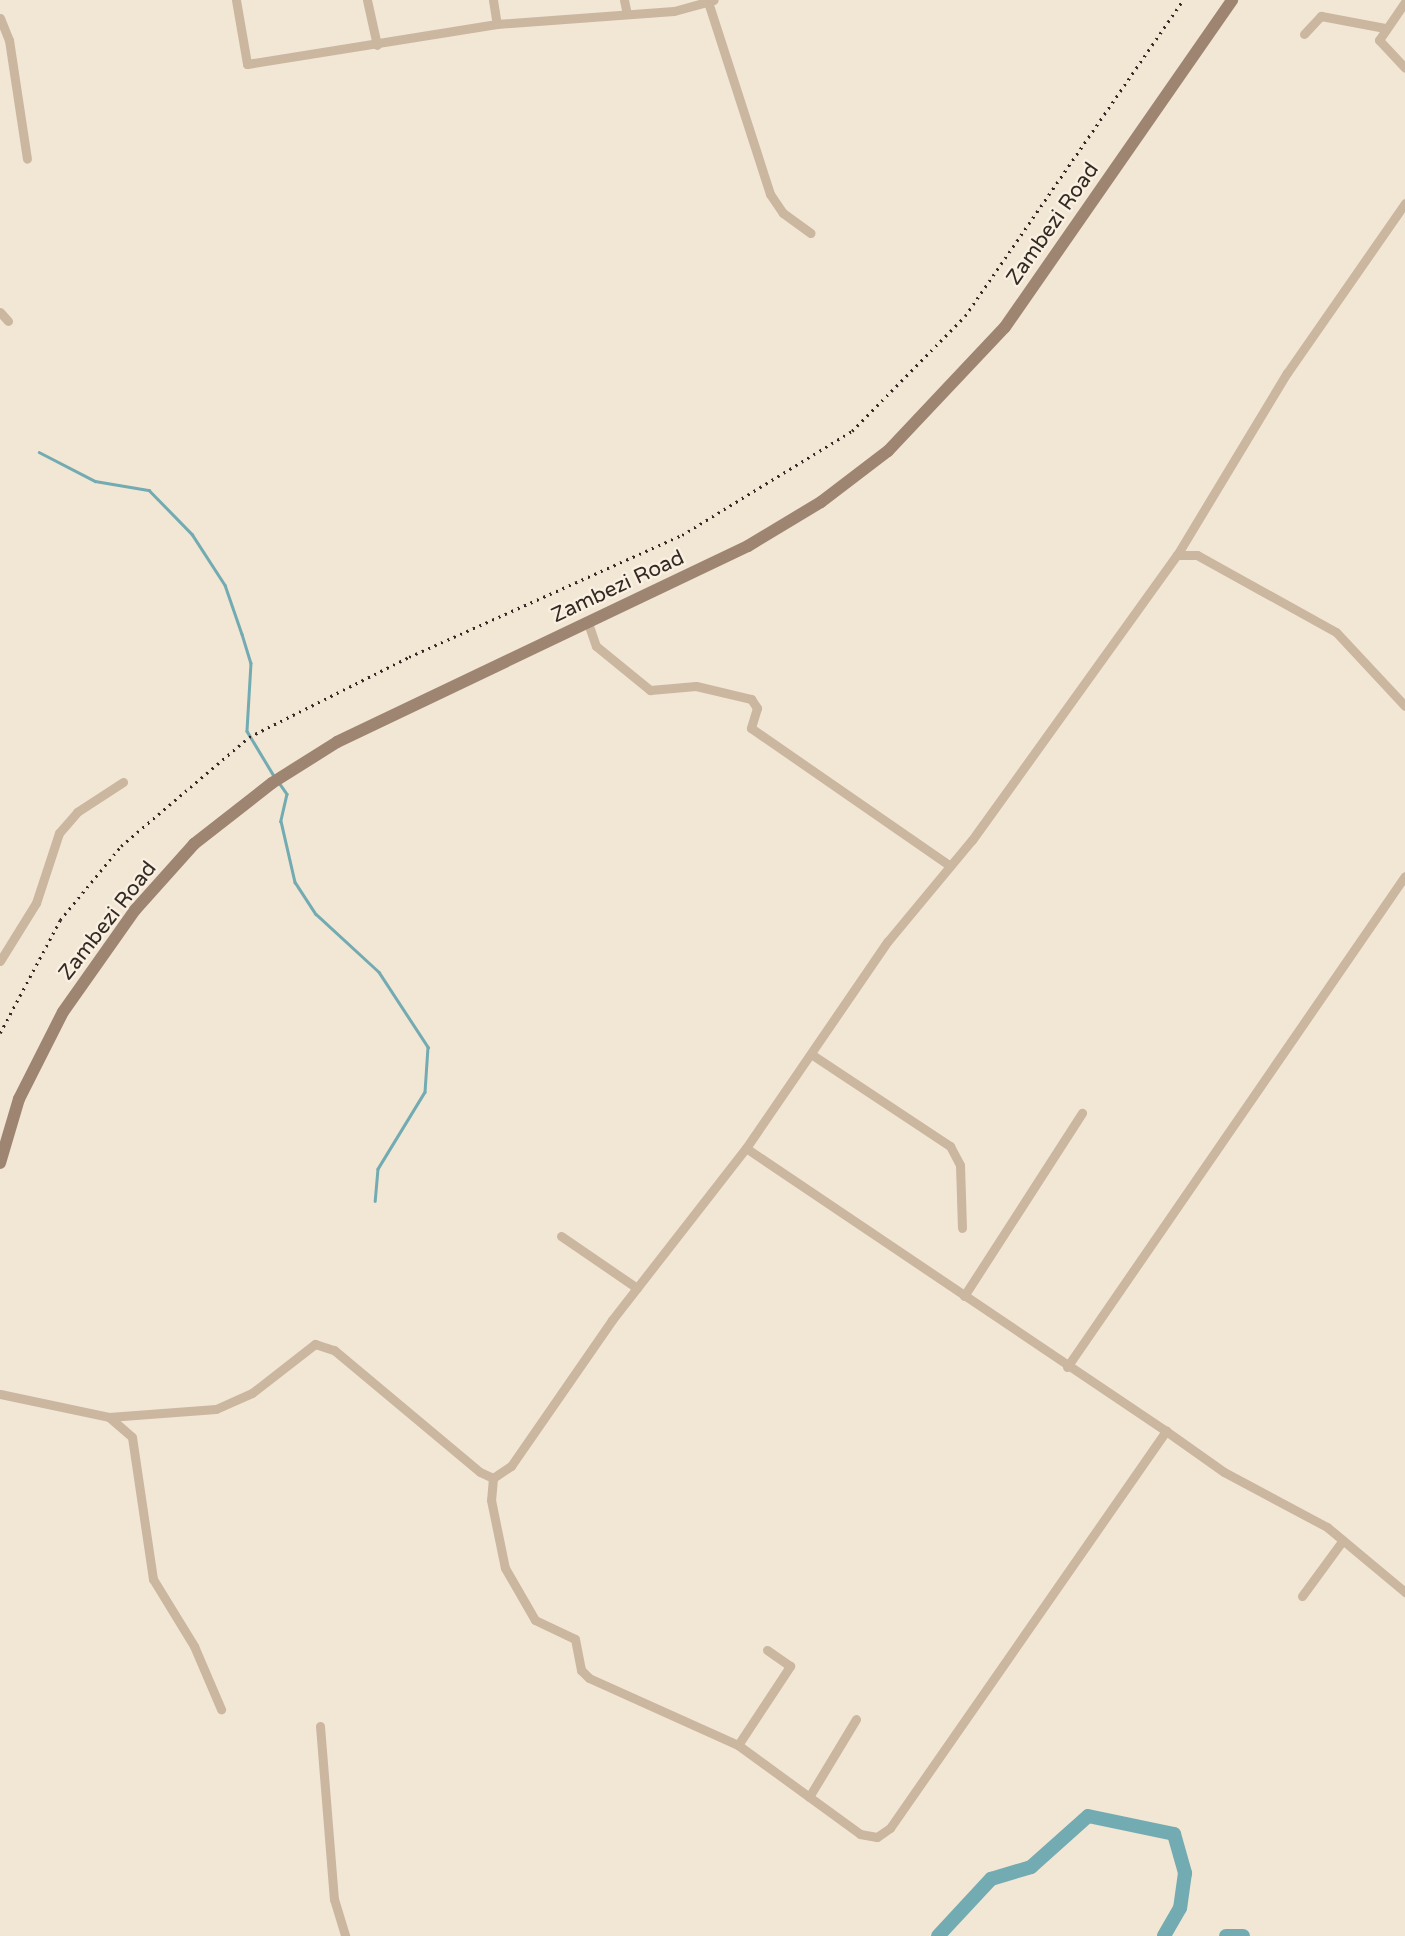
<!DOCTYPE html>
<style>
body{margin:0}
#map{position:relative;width:1405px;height:1936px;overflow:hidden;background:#f2e6d5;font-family:"Varela Round",sans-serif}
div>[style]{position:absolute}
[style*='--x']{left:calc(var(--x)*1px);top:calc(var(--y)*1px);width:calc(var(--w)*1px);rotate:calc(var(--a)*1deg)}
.stream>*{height:2.5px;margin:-1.25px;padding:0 1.25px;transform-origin:1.25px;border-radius:1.25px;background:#72abb1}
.river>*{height:14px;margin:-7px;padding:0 7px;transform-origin:7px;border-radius:7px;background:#72abb1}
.minor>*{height:9px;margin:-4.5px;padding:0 4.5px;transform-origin:4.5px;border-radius:4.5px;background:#cbb6a0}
.secondary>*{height:12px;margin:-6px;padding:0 6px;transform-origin:6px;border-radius:6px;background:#9e8572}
.rail>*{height:2.5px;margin-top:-1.25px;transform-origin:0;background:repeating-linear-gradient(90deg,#342a24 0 2px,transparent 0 7px)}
span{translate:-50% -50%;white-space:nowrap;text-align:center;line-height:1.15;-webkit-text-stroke:5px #faf0e1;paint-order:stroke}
.street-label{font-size:21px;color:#342a24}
</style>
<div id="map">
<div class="stream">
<i style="--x:39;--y:452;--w:63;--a:27.4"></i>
<i style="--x:95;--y:481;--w:55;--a:9.5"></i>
<i style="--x:149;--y:490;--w:62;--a:45.7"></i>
<i style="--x:192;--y:534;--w:61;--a:57.1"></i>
<i style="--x:225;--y:585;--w:52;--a:70.9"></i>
<i style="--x:242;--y:634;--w:30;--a:73"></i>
<i style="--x:251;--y:663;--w:68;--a:93.4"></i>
<i style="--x:247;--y:731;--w:52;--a:59"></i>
<i style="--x:280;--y:784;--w:12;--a:55"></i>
<i style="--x:287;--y:794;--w:28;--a:103"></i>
<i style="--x:281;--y:821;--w:63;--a:77.1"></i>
<i style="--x:295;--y:882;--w:38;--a:57"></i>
<i style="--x:316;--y:914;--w:86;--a:42.6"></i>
<i style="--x:379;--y:972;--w:90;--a:56.8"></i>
<i style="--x:428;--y:1047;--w:45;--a:93.8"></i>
<i style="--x:425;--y:1092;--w:90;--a:121.4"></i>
<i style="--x:378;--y:1169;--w:32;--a:95"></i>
</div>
<div class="river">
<i style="--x:938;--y:1936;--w:78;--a:-47.1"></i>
<i style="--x:991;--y:1879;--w:42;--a:-16.7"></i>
<i style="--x:1031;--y:1867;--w:76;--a:-41.8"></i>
<i style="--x:1088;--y:1816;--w:88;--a:11.8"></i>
<i style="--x:1174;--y:1834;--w:41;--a:74.2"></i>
<i style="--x:1185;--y:1873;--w:35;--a:98"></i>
<i style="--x:1180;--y:1908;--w:32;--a:120"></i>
<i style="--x:1226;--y:1936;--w:17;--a:0"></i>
</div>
<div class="minor">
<i style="--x:236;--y:0;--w:65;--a:80.2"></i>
<i style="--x:247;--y:64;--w:253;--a:-9.1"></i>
<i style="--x:497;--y:24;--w:177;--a:-4.2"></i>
<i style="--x:674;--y:11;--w:41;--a:-15.4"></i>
<i style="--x:367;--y:0;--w:46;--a:77.5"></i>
<i style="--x:493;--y:0;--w:24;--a:81"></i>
<i style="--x:624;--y:0;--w:14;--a:78"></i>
<i style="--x:1405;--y:2;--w:46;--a:124.4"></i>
<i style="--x:1379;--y:40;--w:38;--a:47"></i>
<i style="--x:709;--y:5;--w:199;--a:72.1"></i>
<i style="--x:770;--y:194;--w:23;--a:56"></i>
<i style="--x:783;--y:213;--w:34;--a:36"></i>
<i style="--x:0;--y:18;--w:24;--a:68"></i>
<i style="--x:9;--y:40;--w:120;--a:81.4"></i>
<i style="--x:1304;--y:34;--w:25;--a:-47"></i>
<i style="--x:1321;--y:16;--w:65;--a:10.6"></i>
<i style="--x:0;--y:312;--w:12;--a:48"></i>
<i style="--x:1177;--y:555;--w:20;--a:0"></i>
<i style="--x:1197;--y:555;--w:159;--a:29"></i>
<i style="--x:1336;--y:632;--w:101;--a:47"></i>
<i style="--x:588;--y:623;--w:24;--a:71"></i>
<i style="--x:596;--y:646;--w:70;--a:39.2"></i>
<i style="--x:650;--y:690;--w:46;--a:-5"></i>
<i style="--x:696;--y:686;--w:57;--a:13.3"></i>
<i style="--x:751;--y:699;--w:11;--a:56"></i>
<i style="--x:757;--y:708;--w:21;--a:107"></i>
<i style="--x:751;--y:728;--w:242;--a:34.7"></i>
<i style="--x:0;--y:961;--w:68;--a:-58.2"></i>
<i style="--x:36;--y:903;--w:74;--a:-71.8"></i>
<i style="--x:59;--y:833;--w:28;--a:-49"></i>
<i style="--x:77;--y:812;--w:55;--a:-33.1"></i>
<i style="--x:811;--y:1054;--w:167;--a:33.5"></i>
<i style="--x:950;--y:1146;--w:21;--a:62"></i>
<i style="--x:960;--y:1165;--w:63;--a:88.2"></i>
<i style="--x:561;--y:1236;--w:92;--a:34.4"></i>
<i style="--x:964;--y:1296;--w:218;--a:-57.2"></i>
<i style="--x:1067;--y:1367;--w:596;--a:-55.46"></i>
<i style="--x:0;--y:1394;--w:111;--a:11.9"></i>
<i style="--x:109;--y:1417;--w:107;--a:-4.3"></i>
<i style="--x:216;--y:1409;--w:39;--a:-24"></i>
<i style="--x:252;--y:1393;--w:80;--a:-37.9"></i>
<i style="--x:315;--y:1344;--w:20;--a:18"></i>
<i style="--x:334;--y:1350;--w:190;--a:39.9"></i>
<i style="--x:480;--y:1472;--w:14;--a:25"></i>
<i style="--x:493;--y:1478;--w:22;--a:-34"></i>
<i style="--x:511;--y:1466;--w:178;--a:-55.3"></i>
<i style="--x:612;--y:1320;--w:218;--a:-52.1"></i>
<i style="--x:746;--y:1148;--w:251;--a:-55.6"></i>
<i style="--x:888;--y:941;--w:131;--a:-50.3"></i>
<i style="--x:972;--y:840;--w:351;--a:-54.3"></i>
<i style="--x:1177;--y:555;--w:213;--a:-58.9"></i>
<i style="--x:1287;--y:373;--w:207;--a:-55.2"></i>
<i style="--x:109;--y:1417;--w:30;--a:41"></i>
<i style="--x:132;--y:1437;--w:144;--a:81.6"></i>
<i style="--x:153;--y:1579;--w:79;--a:58.5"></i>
<i style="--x:194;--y:1646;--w:69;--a:66.8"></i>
<i style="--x:1166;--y:1431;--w:71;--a:35.3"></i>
<i style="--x:1224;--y:1472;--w:117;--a:28.1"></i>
<i style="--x:1327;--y:1527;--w:102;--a:39.8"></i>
<i style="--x:493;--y:1478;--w:22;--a:95"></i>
<i style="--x:491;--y:1500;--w:69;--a:78.4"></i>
<i style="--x:505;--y:1568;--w:60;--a:60"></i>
<i style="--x:535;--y:1620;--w:44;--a:25.4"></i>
<i style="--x:575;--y:1639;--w:32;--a:79"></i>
<i style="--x:581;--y:1670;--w:11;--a:45"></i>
<i style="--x:589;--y:1678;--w:163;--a:24.2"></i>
<i style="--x:738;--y:1745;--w:151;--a:36.1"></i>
<i style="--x:860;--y:1834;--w:17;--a:10"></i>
<i style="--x:877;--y:1837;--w:16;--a:-35"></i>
<i style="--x:890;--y:1828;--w:484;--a:-55.2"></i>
<i style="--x:1166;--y:1431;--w:506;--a:-146.03"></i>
<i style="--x:1302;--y:1596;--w:69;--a:-53.8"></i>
<i style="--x:320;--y:1726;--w:174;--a:85.4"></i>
<i style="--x:334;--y:1899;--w:39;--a:73"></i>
<i style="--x:738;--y:1745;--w:95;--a:-56.6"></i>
<i style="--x:790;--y:1666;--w:28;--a:-145"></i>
<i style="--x:809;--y:1797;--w:91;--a:-58.9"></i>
</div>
<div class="secondary">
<i style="--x:0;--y:1163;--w:67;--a:-73.5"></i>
<i style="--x:19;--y:1099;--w:97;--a:-63.2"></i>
<i style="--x:63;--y:1012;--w:125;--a:-54.8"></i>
<i style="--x:135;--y:910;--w:89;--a:-48.2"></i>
<i style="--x:194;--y:844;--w:99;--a:-38"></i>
<i style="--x:272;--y:783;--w:77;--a:-32.2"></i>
<i style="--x:337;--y:742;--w:455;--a:-25.5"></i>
<i style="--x:748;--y:546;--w:85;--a:-31.1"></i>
<i style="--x:821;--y:502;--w:84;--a:-37.3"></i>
<i style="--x:888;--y:451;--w:170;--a:-46.7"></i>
<i style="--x:1005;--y:327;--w:398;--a:-55.2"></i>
</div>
<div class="rail">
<i style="--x:0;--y:1033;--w:128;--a:-62"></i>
<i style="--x:60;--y:920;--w:96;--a:-50.5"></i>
<i style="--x:121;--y:846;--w:168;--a:-40.4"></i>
<i style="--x:249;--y:737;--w:179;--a:-26.6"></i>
<i style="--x:409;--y:657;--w:299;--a:-24.1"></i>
<i style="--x:682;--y:535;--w:199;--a:-31.5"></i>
<i style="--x:852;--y:431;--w:161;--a:-45.5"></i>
<i style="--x:965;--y:316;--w:384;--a:-55.4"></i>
</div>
<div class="street-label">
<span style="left:1053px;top:224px;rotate:-55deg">Zambezi Road</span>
<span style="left:618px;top:587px;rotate:-25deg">Zambezi Road</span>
<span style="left:108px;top:921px;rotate:-52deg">Zambezi Road</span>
</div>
</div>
